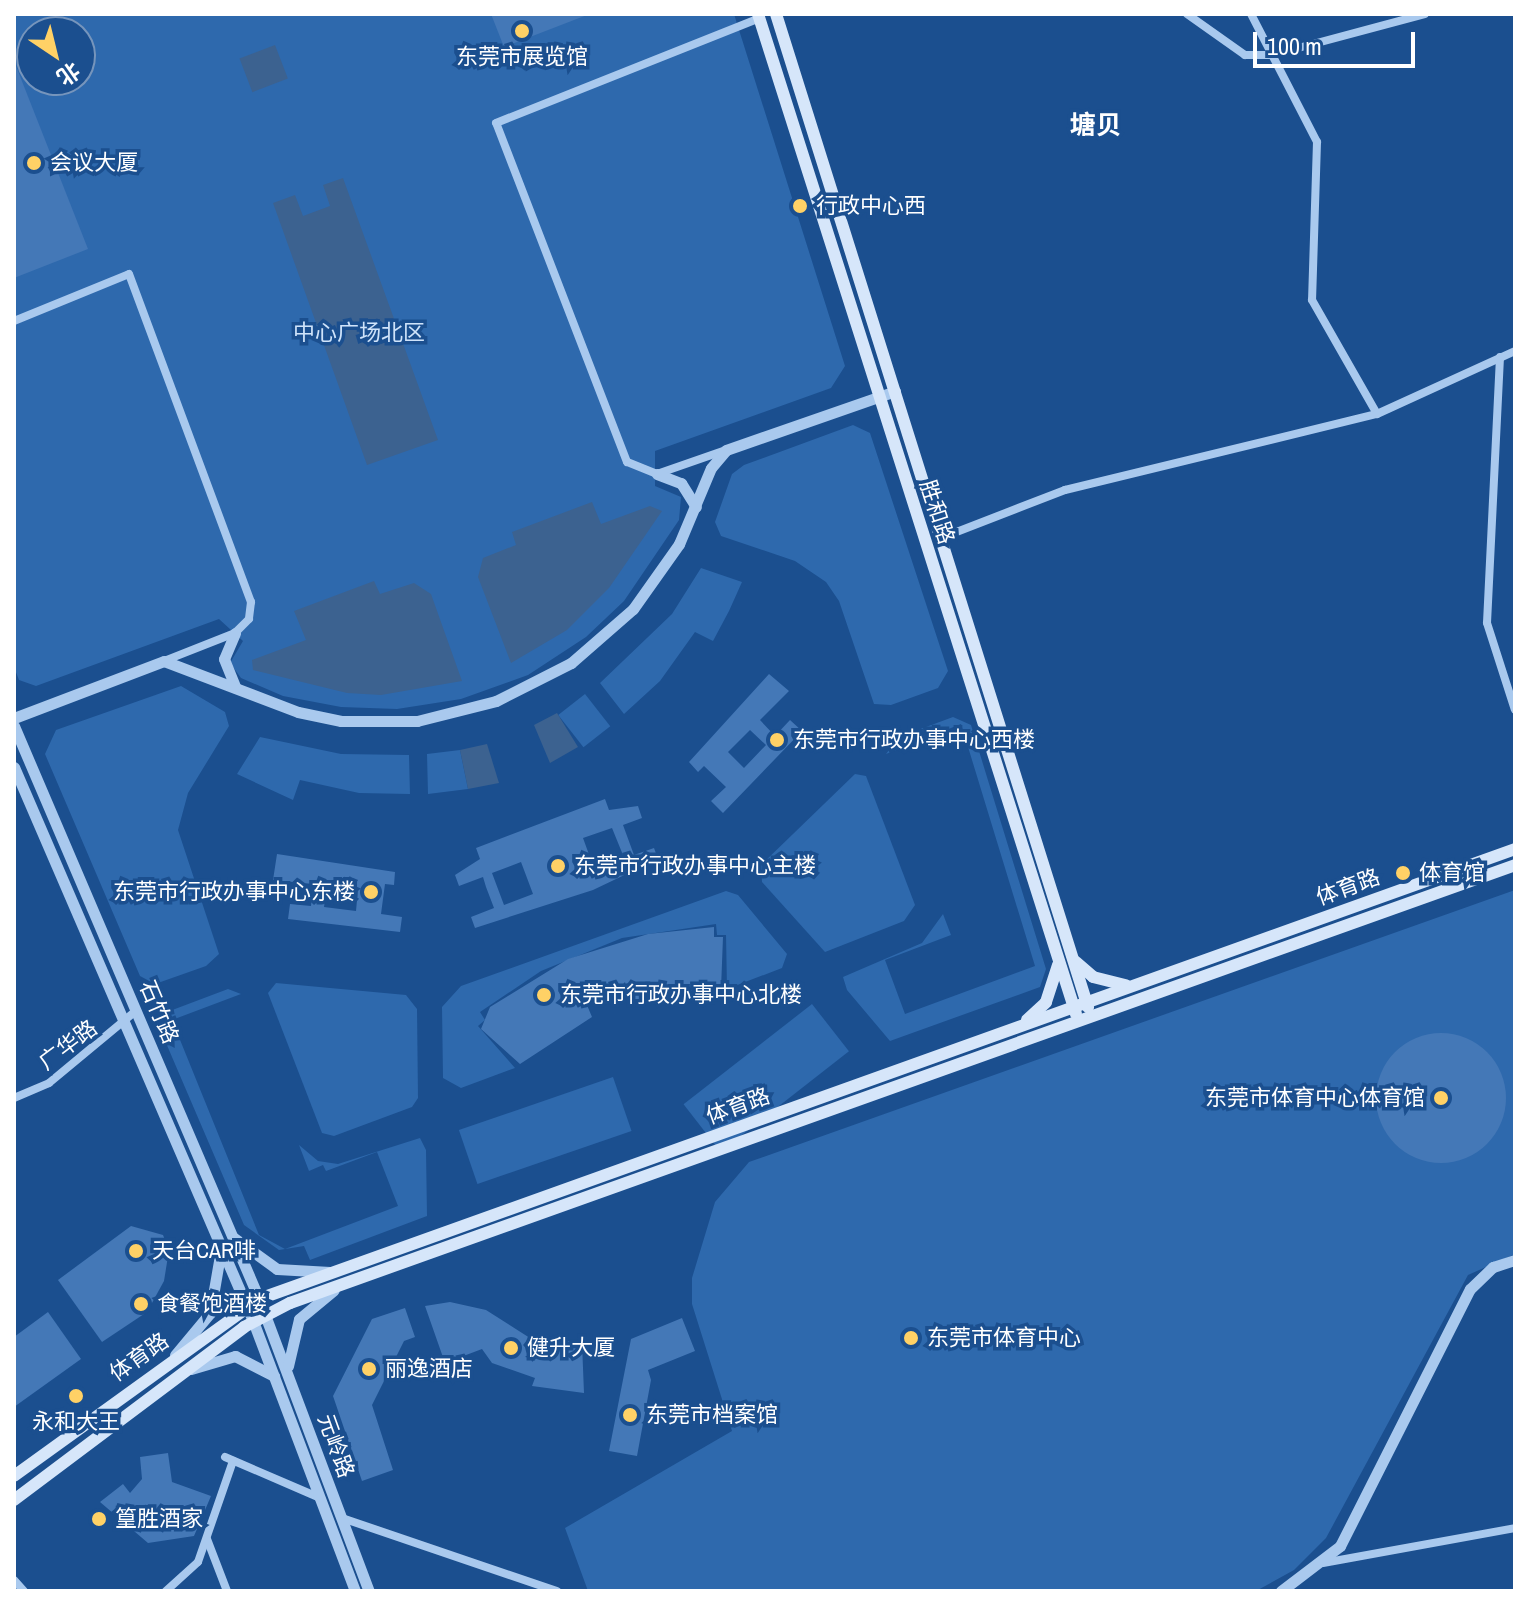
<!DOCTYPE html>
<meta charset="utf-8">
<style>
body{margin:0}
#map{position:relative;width:1529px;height:1605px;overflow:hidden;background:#1b4f8f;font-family:"Archivo Narrow","Noto Sans SC",sans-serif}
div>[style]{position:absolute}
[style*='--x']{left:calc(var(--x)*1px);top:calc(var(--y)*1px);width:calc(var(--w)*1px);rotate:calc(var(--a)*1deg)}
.green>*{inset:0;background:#2e69ad;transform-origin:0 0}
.water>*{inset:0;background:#3c6290;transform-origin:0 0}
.building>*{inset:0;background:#4478b7}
.round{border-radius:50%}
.minor>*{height:8px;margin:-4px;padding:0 4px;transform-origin:4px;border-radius:4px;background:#a9c9ee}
.tertiary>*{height:11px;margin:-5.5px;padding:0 5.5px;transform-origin:5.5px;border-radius:5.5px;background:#a9c9ee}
.secondary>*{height:12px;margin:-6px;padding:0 6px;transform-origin:6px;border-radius:6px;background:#d6e6fa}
.dots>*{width:22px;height:22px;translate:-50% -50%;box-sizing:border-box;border:4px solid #1b4f8f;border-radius:50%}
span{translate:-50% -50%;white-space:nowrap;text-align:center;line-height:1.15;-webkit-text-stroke:7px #1b4f8f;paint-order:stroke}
.poi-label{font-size:22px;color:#fff}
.left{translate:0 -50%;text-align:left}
.right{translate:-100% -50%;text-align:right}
.park-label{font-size:22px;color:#cfe3fa}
.street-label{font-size:22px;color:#fff}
.quarter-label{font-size:26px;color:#fff;font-weight:700}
.frame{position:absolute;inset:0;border:16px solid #fff;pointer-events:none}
.north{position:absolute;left:16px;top:16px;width:80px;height:80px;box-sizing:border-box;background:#1b4f8f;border:2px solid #7695bc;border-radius:50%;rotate:145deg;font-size:22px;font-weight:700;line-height:32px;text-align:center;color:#fff}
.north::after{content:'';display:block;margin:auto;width:28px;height:36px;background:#ffd166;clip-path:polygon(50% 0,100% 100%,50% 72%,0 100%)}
.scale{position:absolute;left:1253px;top:32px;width:162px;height:36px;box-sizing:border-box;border:4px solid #fff;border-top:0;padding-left:10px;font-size:24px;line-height:28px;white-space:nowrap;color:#fff;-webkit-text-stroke:6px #1b4f8f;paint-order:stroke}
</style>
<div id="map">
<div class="green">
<i style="clip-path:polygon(evenodd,14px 14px,734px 14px,845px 366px,831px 388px,655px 451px,655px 486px,681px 497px,679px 520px,624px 601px,586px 637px,528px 675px,461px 699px,397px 709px,341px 707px,283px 696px,241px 678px,230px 663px,243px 641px,219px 619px,36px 686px,19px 680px,14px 667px,14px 14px,32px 32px,80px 32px,80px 80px,32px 80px,32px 32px)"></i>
<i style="clip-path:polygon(853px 425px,870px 433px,948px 671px,938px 688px,891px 705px,874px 704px,839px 601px,826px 582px,795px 561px,721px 536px,715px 522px,732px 474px,744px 465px)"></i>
<i style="clip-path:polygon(701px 568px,742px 582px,729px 611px,713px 641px,695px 632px,660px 681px,624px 714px,600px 683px,672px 614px)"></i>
<i style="clip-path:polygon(181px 686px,225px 712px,229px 726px,188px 793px,178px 830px,219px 954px,206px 966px,155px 984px,140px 976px,45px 754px,56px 730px)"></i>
<i style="left:585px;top:694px;width:41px;height:34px;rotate:52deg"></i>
<i style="clip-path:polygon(953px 717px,971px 725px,1046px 969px,1040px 987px,890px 1041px,847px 990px,843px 977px,922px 943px,943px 914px,951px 935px,885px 960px,905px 1014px,1035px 966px,961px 724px,886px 754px,899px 737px)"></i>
<i style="clip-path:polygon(260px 737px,341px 754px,409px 755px,410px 794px,359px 793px,300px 780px,293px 800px,237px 774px)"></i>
<i style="clip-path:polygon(460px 750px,468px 789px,428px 794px,427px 754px)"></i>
<i style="clip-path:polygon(855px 774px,866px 776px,915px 905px,904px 921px,825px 952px,762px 882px,761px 865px)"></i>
<i style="clip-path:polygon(1515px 890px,1515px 1254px,1468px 1275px,1326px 1538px,1294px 1570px,1256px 1591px,588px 1591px,565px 1528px,732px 1431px,692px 1304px,692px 1278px,715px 1202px,749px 1162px)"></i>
<i style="clip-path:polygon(726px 891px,738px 895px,787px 954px,782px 968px,727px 989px,726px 935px,717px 935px,716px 924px,622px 938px,541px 971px,480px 1012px,485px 1020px,478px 1026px,515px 1068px,461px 1088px,443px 1078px,442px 1007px,461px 986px)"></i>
<i style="clip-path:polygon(276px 983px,406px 995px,417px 1009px,418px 1098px,412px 1107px,334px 1136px,322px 1133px,268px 993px)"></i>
<i style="clip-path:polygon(228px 989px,241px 994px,172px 1020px,259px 1235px,285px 1249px,398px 1206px,377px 1152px,326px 1171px,323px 1165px,309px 1171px,299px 1145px,318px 1161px,338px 1164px,420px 1138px,426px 1150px,427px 1216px,310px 1260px,304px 1246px,279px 1250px,244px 1225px,160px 1029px,167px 1012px)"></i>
<i style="left:812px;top:1004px;width:60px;height:163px;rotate:52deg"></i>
<i style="left:613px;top:1077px;width:57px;height:163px;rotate:71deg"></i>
</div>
<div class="water">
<i style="left:275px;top:45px;width:36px;height:38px;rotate:69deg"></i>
<i style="clip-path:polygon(343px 178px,438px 440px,367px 465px,273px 203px,295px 195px,303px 216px,330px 206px,323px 185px)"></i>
<i style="clip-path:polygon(592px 502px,601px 524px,650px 506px,662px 511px,609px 588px,567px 630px,511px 663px,478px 577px,483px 558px,516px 545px,512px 532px)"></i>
<i style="clip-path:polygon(374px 581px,380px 594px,414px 583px,431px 594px,462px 681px,381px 695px,347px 693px,253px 670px,252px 660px,306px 640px,294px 611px)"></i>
<i style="clip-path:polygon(557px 713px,578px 747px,550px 763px,534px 725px)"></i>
<i style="clip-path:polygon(487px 744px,499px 783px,468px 789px,460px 750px)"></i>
</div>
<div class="building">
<i style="clip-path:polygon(491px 14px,587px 14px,587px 15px,504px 47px)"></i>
<i style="clip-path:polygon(14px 61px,88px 249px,14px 278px)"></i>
<i style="clip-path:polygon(evenodd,769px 674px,789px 691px,760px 720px,775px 736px,790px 720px,802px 731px,723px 813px,711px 801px,726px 787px,704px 766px,698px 772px,689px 762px,769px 674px,750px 730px,766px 745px,744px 768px,728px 752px,750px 730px)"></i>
<i style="clip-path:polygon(evenodd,605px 799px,609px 810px,638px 806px,642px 818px,623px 825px,634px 855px,654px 848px,658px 859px,593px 890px,475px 928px,471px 917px,494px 908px,486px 887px,483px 877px,459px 886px,455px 875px,480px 859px,476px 848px,605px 799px,612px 828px,625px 860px,595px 871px,583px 838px,612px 828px,605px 799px,521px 862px,533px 894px,504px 905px,492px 873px,521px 862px)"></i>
<i style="clip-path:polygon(evenodd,277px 854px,395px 872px,394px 885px,385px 884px,381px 914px,402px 917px,400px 932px,288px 919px,290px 904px,311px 906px,313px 884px,273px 880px,277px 854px,327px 885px,358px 889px,356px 911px,324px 907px,327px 885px)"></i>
<i style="clip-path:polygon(714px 927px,714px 937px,723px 937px,721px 989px,630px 1002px,625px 982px,610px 998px,584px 998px,592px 1017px,520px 1064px,481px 1029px,490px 1007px,568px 959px,648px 934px)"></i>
<i class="round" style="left:1376px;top:1033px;width:130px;height:130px"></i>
<i style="clip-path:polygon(131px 1226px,163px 1235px,169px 1250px,164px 1281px,147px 1312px,102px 1342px,58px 1280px)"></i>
<i style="clip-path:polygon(450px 1302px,486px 1310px,544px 1347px,547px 1338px,582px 1343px,584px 1393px,532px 1386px,535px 1378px,492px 1363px,482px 1349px,445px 1363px,425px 1306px)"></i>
<i style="clip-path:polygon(405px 1308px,415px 1337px,404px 1341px,372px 1405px,393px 1470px,362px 1481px,333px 1396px,372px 1319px)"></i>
<i style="clip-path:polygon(48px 1312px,81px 1359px,14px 1407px,14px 1337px)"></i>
<i style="clip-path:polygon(682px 1318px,695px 1351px,648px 1370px,651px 1380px,637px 1456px,609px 1451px,631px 1339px)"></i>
<i style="clip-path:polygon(168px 1453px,172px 1482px,211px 1496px,194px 1536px,148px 1543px,100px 1502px,123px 1484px,130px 1493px,142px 1479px,140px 1457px)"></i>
</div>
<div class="minor">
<i style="--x:1187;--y:14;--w:71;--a:35.3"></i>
<i style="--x:1245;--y:55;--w:27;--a:0"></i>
<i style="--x:1272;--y:55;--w:158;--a:-15"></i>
<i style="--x:1251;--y:14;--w:144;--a:62.7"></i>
<i style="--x:1317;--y:142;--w:158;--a:91.8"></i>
<i style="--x:1312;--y:300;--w:131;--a:60.3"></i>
<i style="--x:14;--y:321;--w:124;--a:-22.2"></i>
<i style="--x:129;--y:274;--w:350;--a:69.6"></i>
<i style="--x:251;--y:602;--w:17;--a:97"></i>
<i style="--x:249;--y:619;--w:20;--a:135"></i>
<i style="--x:235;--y:633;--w:76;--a:158.5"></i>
<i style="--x:1500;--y:357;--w:266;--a:92.8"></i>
<i style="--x:1487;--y:623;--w:91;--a:72.2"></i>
<i style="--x:723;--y:451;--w:70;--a:160.8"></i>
<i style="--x:657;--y:474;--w:32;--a:-158"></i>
<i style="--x:627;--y:462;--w:363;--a:-111.1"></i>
<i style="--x:496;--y:123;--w:284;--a:-21.7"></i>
<i style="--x:941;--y:538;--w:133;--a:-21.2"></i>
<i style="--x:1065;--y:490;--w:321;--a:-13.7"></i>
<i style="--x:1377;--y:414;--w:152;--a:-24.5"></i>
<i style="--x:14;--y:1098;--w:38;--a:-23"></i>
<i style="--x:49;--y:1083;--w:114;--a:-39.7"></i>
<i style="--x:225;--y:1457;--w:103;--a:23.3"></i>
<i style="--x:342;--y:1518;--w:227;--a:18.8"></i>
<i style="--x:207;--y:1539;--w:56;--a:69"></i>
<i style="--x:1323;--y:1563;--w:195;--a:-10.3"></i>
<i style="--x:14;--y:1580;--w:15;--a:48"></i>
<i style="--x:166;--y:1591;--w:43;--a:-42.2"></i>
<i style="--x:198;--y:1562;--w:107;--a:-70.9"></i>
</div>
<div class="tertiary">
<i style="--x:657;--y:474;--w:26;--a:21"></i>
<i style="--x:681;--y:483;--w:28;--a:58"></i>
<i style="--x:235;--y:633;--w:28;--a:113"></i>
<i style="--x:224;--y:659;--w:31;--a:68"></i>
<i style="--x:14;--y:718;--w:160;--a:-20.8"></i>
<i style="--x:164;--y:661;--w:143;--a:20.8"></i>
<i style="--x:298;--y:712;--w:44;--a:11.8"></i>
<i style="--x:341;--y:721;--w:76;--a:0"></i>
<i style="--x:417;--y:721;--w:81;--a:-14.2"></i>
<i style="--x:496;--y:701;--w:84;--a:-26.9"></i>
<i style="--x:571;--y:663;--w:82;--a:-41.1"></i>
<i style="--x:633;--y:609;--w:80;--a:-54.7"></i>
<i style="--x:679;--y:544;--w:82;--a:-67.2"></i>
<i style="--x:711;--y:468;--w:23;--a:-50"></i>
<i style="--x:726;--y:450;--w:179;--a:-19.2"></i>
<i style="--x:14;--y:726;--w:623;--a:66.85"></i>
<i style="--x:259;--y:1299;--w:312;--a:69.4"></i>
<i style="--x:14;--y:767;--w:603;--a:66.66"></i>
<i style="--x:253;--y:1321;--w:289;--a:69.3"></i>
<i style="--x:234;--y:1238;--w:53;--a:35.8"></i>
<i style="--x:277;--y:1269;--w:53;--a:3.2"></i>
<i style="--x:175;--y:1355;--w:55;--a:-50.2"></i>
<i style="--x:210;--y:1313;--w:59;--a:-80.2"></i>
<i style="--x:288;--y:1366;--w:48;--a:-76.8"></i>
<i style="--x:299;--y:1319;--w:45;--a:-39.6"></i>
<i style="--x:191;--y:1369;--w:46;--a:-16.5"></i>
<i style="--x:235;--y:1356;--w:44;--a:27.1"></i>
<i style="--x:1281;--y:1591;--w:74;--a:-37.3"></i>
<i style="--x:1340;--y:1546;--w:288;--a:-63.2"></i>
<i style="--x:1470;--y:1289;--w:32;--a:-44"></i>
<i style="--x:1493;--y:1267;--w:23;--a:-18"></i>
</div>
<div class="secondary">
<i style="--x:758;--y:14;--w:1049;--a:72.36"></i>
<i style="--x:776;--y:14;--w:1041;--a:72.56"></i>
<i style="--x:1076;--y:962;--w:23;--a:41"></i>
<i style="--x:1093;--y:977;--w:34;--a:14"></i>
<i style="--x:1027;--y:1020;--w:26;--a:-43"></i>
<i style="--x:1046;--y:1002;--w:39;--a:-72"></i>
<i style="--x:14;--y:1476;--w:302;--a:-35.8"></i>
<i style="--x:259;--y:1299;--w:1334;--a:-19.71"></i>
<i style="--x:14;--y:1500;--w:288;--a:-36.9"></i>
<i style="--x:244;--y:1327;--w:52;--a:-27.6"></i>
<i style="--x:290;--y:1303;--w:1301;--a:-19.67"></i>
</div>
<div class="dots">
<i style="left:522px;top:31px;background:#ffd166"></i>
<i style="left:34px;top:163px;background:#ffd166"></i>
<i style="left:800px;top:206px;background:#ffd166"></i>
<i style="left:777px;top:740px;background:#ffd166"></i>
<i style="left:558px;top:866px;background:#ffd166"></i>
<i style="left:1403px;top:873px;background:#ffd166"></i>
<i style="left:371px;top:892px;background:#ffd166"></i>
<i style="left:544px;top:995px;background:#ffd166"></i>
<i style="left:1441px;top:1098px;background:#ffd166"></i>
<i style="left:136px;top:1251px;background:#ffd166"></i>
<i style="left:141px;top:1304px;background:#ffd166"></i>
<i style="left:911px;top:1338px;background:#ffd166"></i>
<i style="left:511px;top:1348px;background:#ffd166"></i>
<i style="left:369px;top:1369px;background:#ffd166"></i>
<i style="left:76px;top:1396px;background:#ffd166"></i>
<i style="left:630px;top:1415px;background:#ffd166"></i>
<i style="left:99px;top:1519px;background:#ffd166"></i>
</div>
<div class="poi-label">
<span style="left:522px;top:57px">东莞市展览馆</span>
<span class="left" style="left:50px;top:163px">会议大厦</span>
<span class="left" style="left:816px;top:206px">行政中心西</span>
<span class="left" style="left:793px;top:740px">东莞市行政办事中心西楼</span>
<span class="left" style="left:574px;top:866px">东莞市行政办事中心主楼</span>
<span class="left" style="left:1419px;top:873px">体育馆</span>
<span class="right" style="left:355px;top:892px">东莞市行政办事中心东楼</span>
<span class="left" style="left:560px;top:995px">东莞市行政办事中心北楼</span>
<span class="right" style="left:1425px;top:1098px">东莞市体育中心体育馆</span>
<span class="left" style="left:152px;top:1251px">天台CAR啡</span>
<span class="left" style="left:157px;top:1304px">食餐饱酒楼</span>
<span class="left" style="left:927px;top:1338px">东莞市体育中心</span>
<span class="left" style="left:527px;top:1348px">健升大厦</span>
<span class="left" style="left:385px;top:1369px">丽逸酒店</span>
<span class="left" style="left:646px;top:1415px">东莞市档案馆</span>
<span style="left:76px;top:1422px">永和大王</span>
<span class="left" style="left:115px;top:1519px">篁胜酒家</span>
</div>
<div class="park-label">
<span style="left:359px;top:333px">中心广场北区</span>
</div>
<div class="street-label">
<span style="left:937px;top:512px;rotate:72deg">胜和路</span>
<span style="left:1348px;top:887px;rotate:-20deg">体育路</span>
<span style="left:159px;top:1012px;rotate:67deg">石竹路</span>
<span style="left:68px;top:1045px;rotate:-37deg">广华路</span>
<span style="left:738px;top:1106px;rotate:-20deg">体育路</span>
<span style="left:139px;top:1357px;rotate:-35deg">体育路</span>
<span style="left:336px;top:1446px;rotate:70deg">元岭路</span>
</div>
<div class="quarter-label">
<span style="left:1096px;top:125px">塘贝</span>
</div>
<div class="frame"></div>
<div class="north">北</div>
<div class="scale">100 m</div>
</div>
